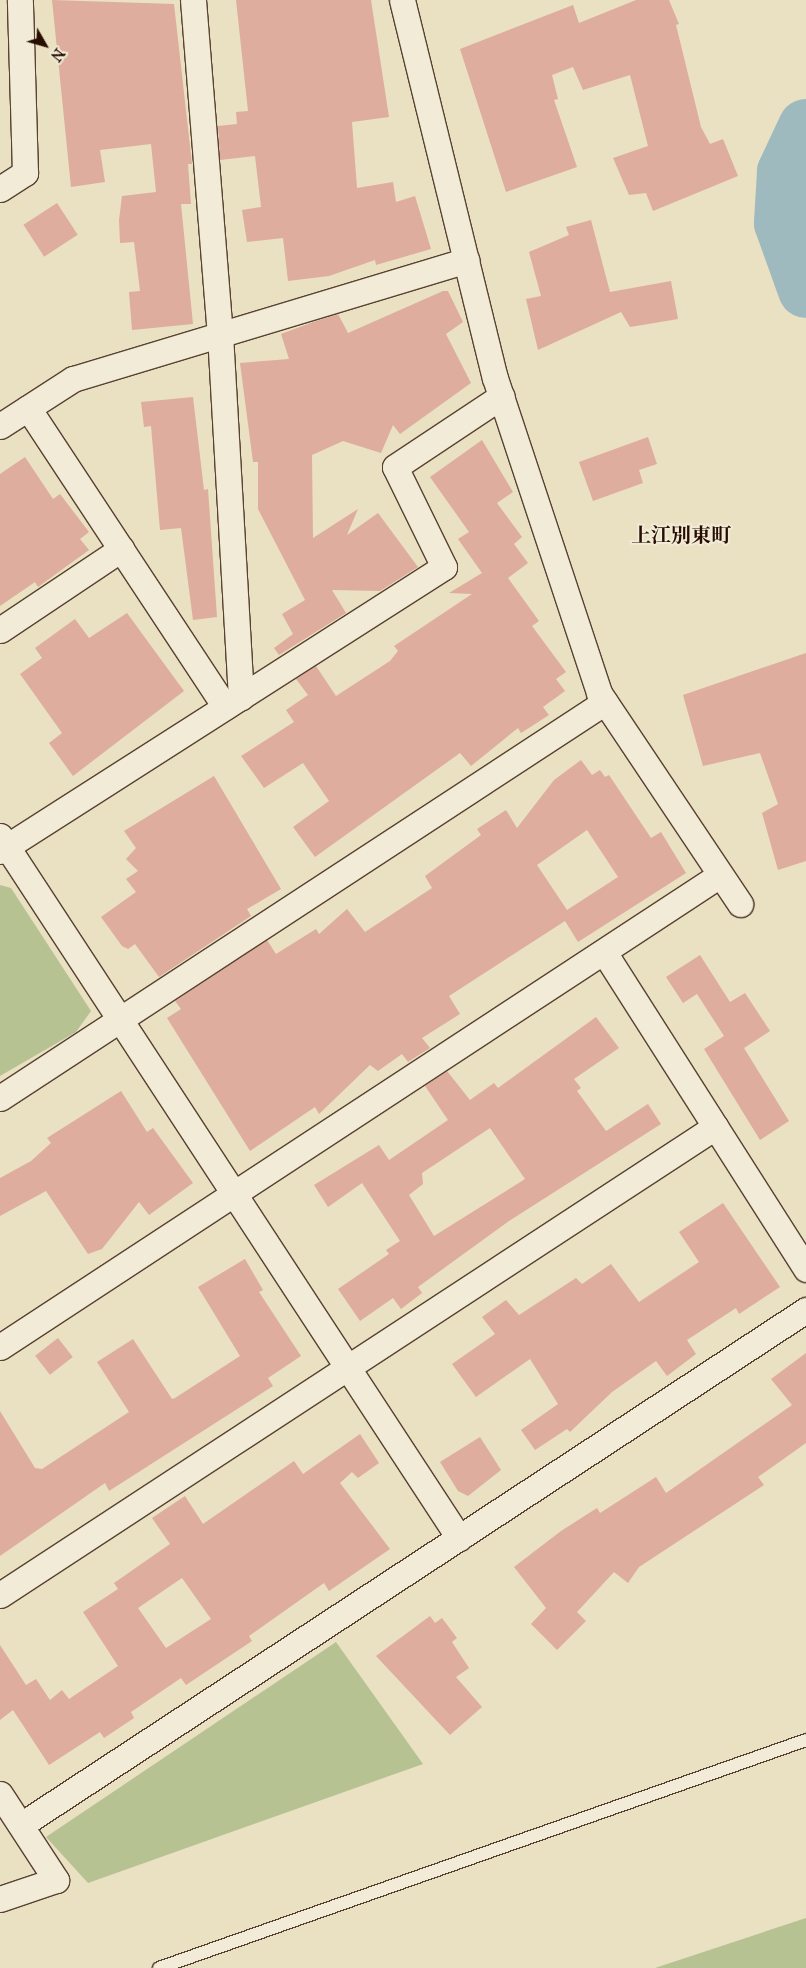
<!DOCTYPE html>
<meta charset="utf-8">
<style>
body{margin:0}
#map{position:relative;width:806px;height:1968px;overflow:hidden;background:#eae0c2;font-family:"IM FELL Great Primer","Noto Serif JP",serif}
div>[style]{position:absolute}
[style*='--x']{left:calc(var(--x)*1px);top:calc(var(--y)*1px);width:calc(var(--w)*1px);rotate:calc(var(--a)*1deg)}
.green>*{inset:0;background:#b7c293}
.river>*{height:56px;margin:-28px;padding:0 28px;transform-origin:28px;border-radius:28px;background:#9ebabf}
.building>*{inset:0;background:#dead9d;transform-origin:0 0}
.roads{filter:drop-shadow(1px 0 #584231) drop-shadow(-1px 0 #584231) drop-shadow(0 1px #584231) drop-shadow(0 -1px #584231)}
.lane>*{height:12px;margin:-6px;padding:0 6px;transform-origin:6px;border-radius:6px;background:#f1ebd7}
.street>*{height:25px;margin:-12.5px;padding:0 12.5px;transform-origin:12.5px;border-radius:12.5px;background:#f1ebd7}
span{translate:-50% -50%;white-space:nowrap;text-align:center;line-height:1.15;-webkit-text-stroke:4px #f1ebd7;paint-order:stroke}
.quarter-label{font-size:20px;color:#280e01;font-weight:700}
.north{position:absolute;left:20px;top:20px;width:50px;height:50px;-webkit-text-stroke:4px #f1ebd7;paint-order:stroke;rotate:128deg;font-size:14px;font-weight:700;line-height:20px;text-align:center;color:#280e01}
.north::after{content:'';display:block;margin:auto;width:18px;height:22px;background:#280e01;clip-path:polygon(50% 0,100% 100%,50% 72%,0 100%)}
</style>
<div id="map">
<div class="green">
<i style="clip-path:polygon(0 885px,11px 888px,91px 1011px,76px 1032px,0 1076px)"></i>
<i style="clip-path:polygon(336px 1642px,423px 1764px,88px 1883px,46px 1837px)"></i>
<i style="clip-path:polygon(806px 1918px,806px 1968px,655px 1968px)"></i>
</div>
<div class="river">
<i style="--x:806;--y:127;--w:50;--a:115"></i>
<i style="--x:785;--y:172;--w:51;--a:93.4"></i>
<i style="--x:782;--y:223;--w:71;--a:70.3"></i>
</div>
<div class="building">
<i style="clip-path:polygon(52px 0,174px 4px,192px 164px,188px 164px,191px 204px,181px 204px,193px 324px,132px 330px,129px 292px,140px 291px,134px 242px,120px 243px,119px 220px,122px 196px,156px 192px,151px 144px,100px 150px,105px 182px,71px 187px)"></i>
<i style="clip-path:polygon(236px 0,371px 0,389px 117px,352px 122px,357px 188px,393px 182px,396px 202px,415px 196px,431px 249px,376px 265px,375px 260px,329px 276px,288px 281px,283px 238px,247px 242px,242px 210px,261px 207px,255px 156px,220px 160px,218px 126px,237px 124px,236px 112px,248px 111px)"></i>
<i style="clip-path:polygon(636px 0,669px 0,679px 24px,676px 25px,701px 127px,710px 144px,723px 139px,738px 176px,653px 211px,646px 193px,629px 195px,613px 158px,648px 146px,630px 75px,583px 90px,573px 67px,552px 75px,558px 99px,554px 100px,577px 167px,506px 192px,460px 49px,573px 5px,579px 23px)"></i>
<i style="left:57px;top:203px;width:38px;height:40px;rotate:57deg"></i>
<i style="clip-path:polygon(591px 220px,610px 292px,671px 281px,678px 319px,630px 327px,621px 312px,538px 350px,526px 299px,541px 296px,529px 252px,569px 235px,566px 227px)"></i>
<i style="clip-path:polygon(443px 291px,448px 291px,463px 322px,446px 334px,471px 383px,400px 434px,393px 425px,381px 453px,343px 441px,312px 455px,313px 538px,358px 509px,347px 535px,378px 513px,418px 567px,380px 591px,332px 590px,346px 613px,279px 655px,274px 648px,293px 634px,282px 614px,305px 600px,258px 509px,258px 462px,253px 462px,240px 363px,289px 359px,281px 334px,316px 321px,338px 314px,348px 333px)"></i>
<i style="clip-path:polygon(193px 397px,204px 490px,208px 489px,217px 617px,193px 620px,181px 528px,160px 530px,151px 426px,144px 427px,141px 402px)"></i>
<i style="clip-path:polygon(648px 437px,657px 464px,639px 470px,643px 483px,593px 501px,579px 462px)"></i>
<i style="clip-path:polygon(482px 440px,513px 492px,497px 503px,522px 537px,514px 544px,528px 563px,508px 578px,539px 621px,532px 626px,566px 672px,556px 679px,565px 691px,543px 707px,549px 715px,532px 726px,521px 733px,518px 728px,471px 766px,460px 753px,315px 857px,293px 827px,329px 801px,303px 763px,264px 788px,241px 756px,294px 722px,286px 710px,308px 695px,296px 679px,316px 666px,336px 696px,390px 661px,398px 651px,394px 646px,472px 594px,449px 593px,482px 573px,458px 539px,469px 532px,430px 477px)"></i>
<i style="clip-path:polygon(25px 457px,53px 499px,60px 494px,89px 532px,80px 539px,89px 550px,38px 587px,35px 582px,0 606px,0 474px)"></i>
<i style="clip-path:polygon(127px 613px,184px 691px,73px 776px,49px 743px,62px 733px,20px 674px,42px 658px,35px 648px,75px 619px,89px 638px)"></i>
<i style="clip-path:polygon(806px 653px,806px 861px,778px 870px,762px 813px,778px 804px,760px 753px,703px 766px,683px 695px)"></i>
<i style="clip-path:polygon(evenodd,581px 760px,592px 775px,600px 770px,605px 777px,609px 775px,651px 838px,661px 832px,686px 873px,578px 942px,565px 921px,449px 996px,460px 1014px,422px 1038px,430px 1048px,408px 1062px,402px 1054px,378px 1071px,370px 1065px,319px 1114px,315px 1107px,250px 1151px,167px 1018px,181px 1009px,175px 1001px,267px 940px,276px 954px,316px 929px,319px 934px,347px 909px,365px 932px,432px 888px,425px 876px,481px 835px,477px 829px,506px 810px,517px 828px,554px 780px,581px 760px,587px 830px,618px 877px,567px 910px,537px 865px,587px 830px)"></i>
<i style="clip-path:polygon(214px 776px,281px 889px,247px 909px,251px 916px,159px 977px,135px 944px,128px 949px,122px 946px,101px 917px,136px 892px,126px 879px,138px 871px,126px 859px,136px 848px,124px 831px)"></i>
<i style="clip-path:polygon(700px 955px,730px 1002px,745px 993px,770px 1031px,744px 1048px,789px 1121px,760px 1140px,704px 1049px,724px 1036px,697px 994px,683px 1003px,666px 977px)"></i>
<i style="clip-path:polygon(evenodd,596px 1017px,619px 1048px,574px 1079px,581px 1088px,577px 1091px,606px 1131px,648px 1104px,661px 1124px,509px 1221px,418px 1287px,422px 1293px,401px 1309px,393px 1298px,360px 1321px,338px 1289px,389px 1254px,386px 1250px,400px 1241px,362px 1183px,328px 1207px,314px 1185px,379px 1145px,389px 1160px,448px 1120px,425px 1086px,447px 1071px,470px 1100px,494px 1083px,498px 1088px,596px 1017px,490px 1128px,525px 1179px,434px 1236px,409px 1195px,423px 1184px,422px 1173px,490px 1128px)"></i>
<i style="clip-path:polygon(121px 1091px,147px 1132px,153px 1128px,193px 1183px,149px 1215px,139px 1202px,102px 1249px,88px 1254px,46px 1191px,0 1216px,0 1178px,31px 1161px,51px 1143px,47px 1138px)"></i>
<i style="clip-path:polygon(723px 1203px,780px 1287px,739px 1314px,736px 1308px,687px 1340px,696px 1354px,667px 1376px,656px 1361px,612px 1392px,570px 1432px,567px 1429px,535px 1450px,521px 1430px,558px 1404px,530px 1359px,476px 1397px,452px 1364px,495px 1334px,482px 1317px,506px 1300px,519px 1315px,576px 1278px,582px 1284px,611px 1264px,639px 1302px,699px 1262px,679px 1232px)"></i>
<i style="clip-path:polygon(245px 1259px,263px 1290px,259px 1292px,301px 1356px,268px 1378px,273px 1386px,109px 1491px,105px 1483px,0 1556px,0 1411px,35px 1468px,42px 1469px,129px 1412px,97px 1362px,133px 1339px,172px 1399px,175px 1398px,240px 1356px,198px 1287px)"></i>
<i style="left:58px;top:1338px;width:24px;height:29px;rotate:52deg"></i>
<i style="clip-path:polygon(806px 1353px,806px 1443px,758px 1477px,764px 1485px,639px 1567px,628px 1583px,614px 1572px,577px 1612px,586px 1621px,557px 1650px,531px 1624px,546px 1608px,514px 1567px,561px 1531px,597px 1508px,600px 1513px,656px 1477px,666px 1493px,792px 1405px,771px 1379px)"></i>
<i style="clip-path:polygon(evenodd,360px 1434px,379px 1463px,358px 1478px,352px 1472px,340px 1483px,390px 1549px,329px 1591px,324px 1583px,249px 1636px,252px 1641px,186px 1685px,181px 1678px,131px 1712px,134px 1718px,104px 1738px,100px 1732px,49px 1765px,13px 1710px,0 1720px,0 1645px,26px 1685px,36px 1679px,50px 1700px,62px 1690px,69px 1699px,118px 1666px,83px 1612px,118px 1589px,114px 1583px,170px 1544px,152px 1518px,185px 1496px,203px 1524px,294px 1461px,303px 1474px,360px 1434px,182px 1578px,211px 1619px,166px 1648px,138px 1608px,182px 1578px)"></i>
<i style="clip-path:polygon(480px 1437px,501px 1470px,468px 1496px,458px 1491px,440px 1462px)"></i>
<i style="clip-path:polygon(430px 1616px,435px 1623px,442px 1618px,457px 1638px,452px 1642px,469px 1668px,456px 1677px,482px 1707px,450px 1735px,376px 1656px)"></i>
</div>
<div class="roads">
<div class="lane">
<i style="--x:159;--y:1968;--w:686;--a:-19.41"></i>
</div>
<div class="street">
<i style="--x:193;--y:0;--w:335;--a:85.4"></i>
<i style="--x:220;--y:334;--w:364;--a:86.7"></i>
<i style="--x:402;--y:0;--w:389;--a:76.2"></i>
<i style="--x:495;--y:378;--w:332;--a:71.7"></i>
<i style="--x:599;--y:693;--w:254;--a:56.2"></i>
<i style="--x:0;--y:189;--w:30;--a:-33"></i>
<i style="--x:25;--y:173;--w:173;--a:-91.7"></i>
<i style="--x:28;--y:408;--w:358;--a:56.6"></i>
<i style="--x:0;--y:426;--w:87;--a:-32.8"></i>
<i style="--x:73;--y:379;--w:411;--a:-16.8"></i>
<i style="--x:0;--y:630;--w:146;--a:-33.8"></i>
<i style="--x:0;--y:836;--w:839;--a:56.82"></i>
<i style="--x:0;--y:851;--w:527;--a:-32.6"></i>
<i style="--x:444;--y:567;--w:111;--a:-116.1"></i>
<i style="--x:395;--y:467;--w:128;--a:-33.6"></i>
<i style="--x:604;--y:952;--w:376;--a:57.5"></i>
<i style="--x:0;--y:1098;--w:723;--a:-33.21"></i>
<i style="--x:0;--y:1347;--w:861;--a:-33.25"></i>
<i style="--x:0;--y:1595;--w:855;--a:-33.21"></i>
<i style="--x:0;--y:1794;--w:103;--a:56.9"></i>
<i style="--x:56;--y:1880;--w:59;--a:161.3"></i>
<i style="--x:21;--y:1825;--w:939;--a:-33.27"></i>
</div>
</div>
<div class="quarter-label">
<span style="left:681px;top:535px">上江別東町</span>
</div>
<div class="north">N</div>
</div>
